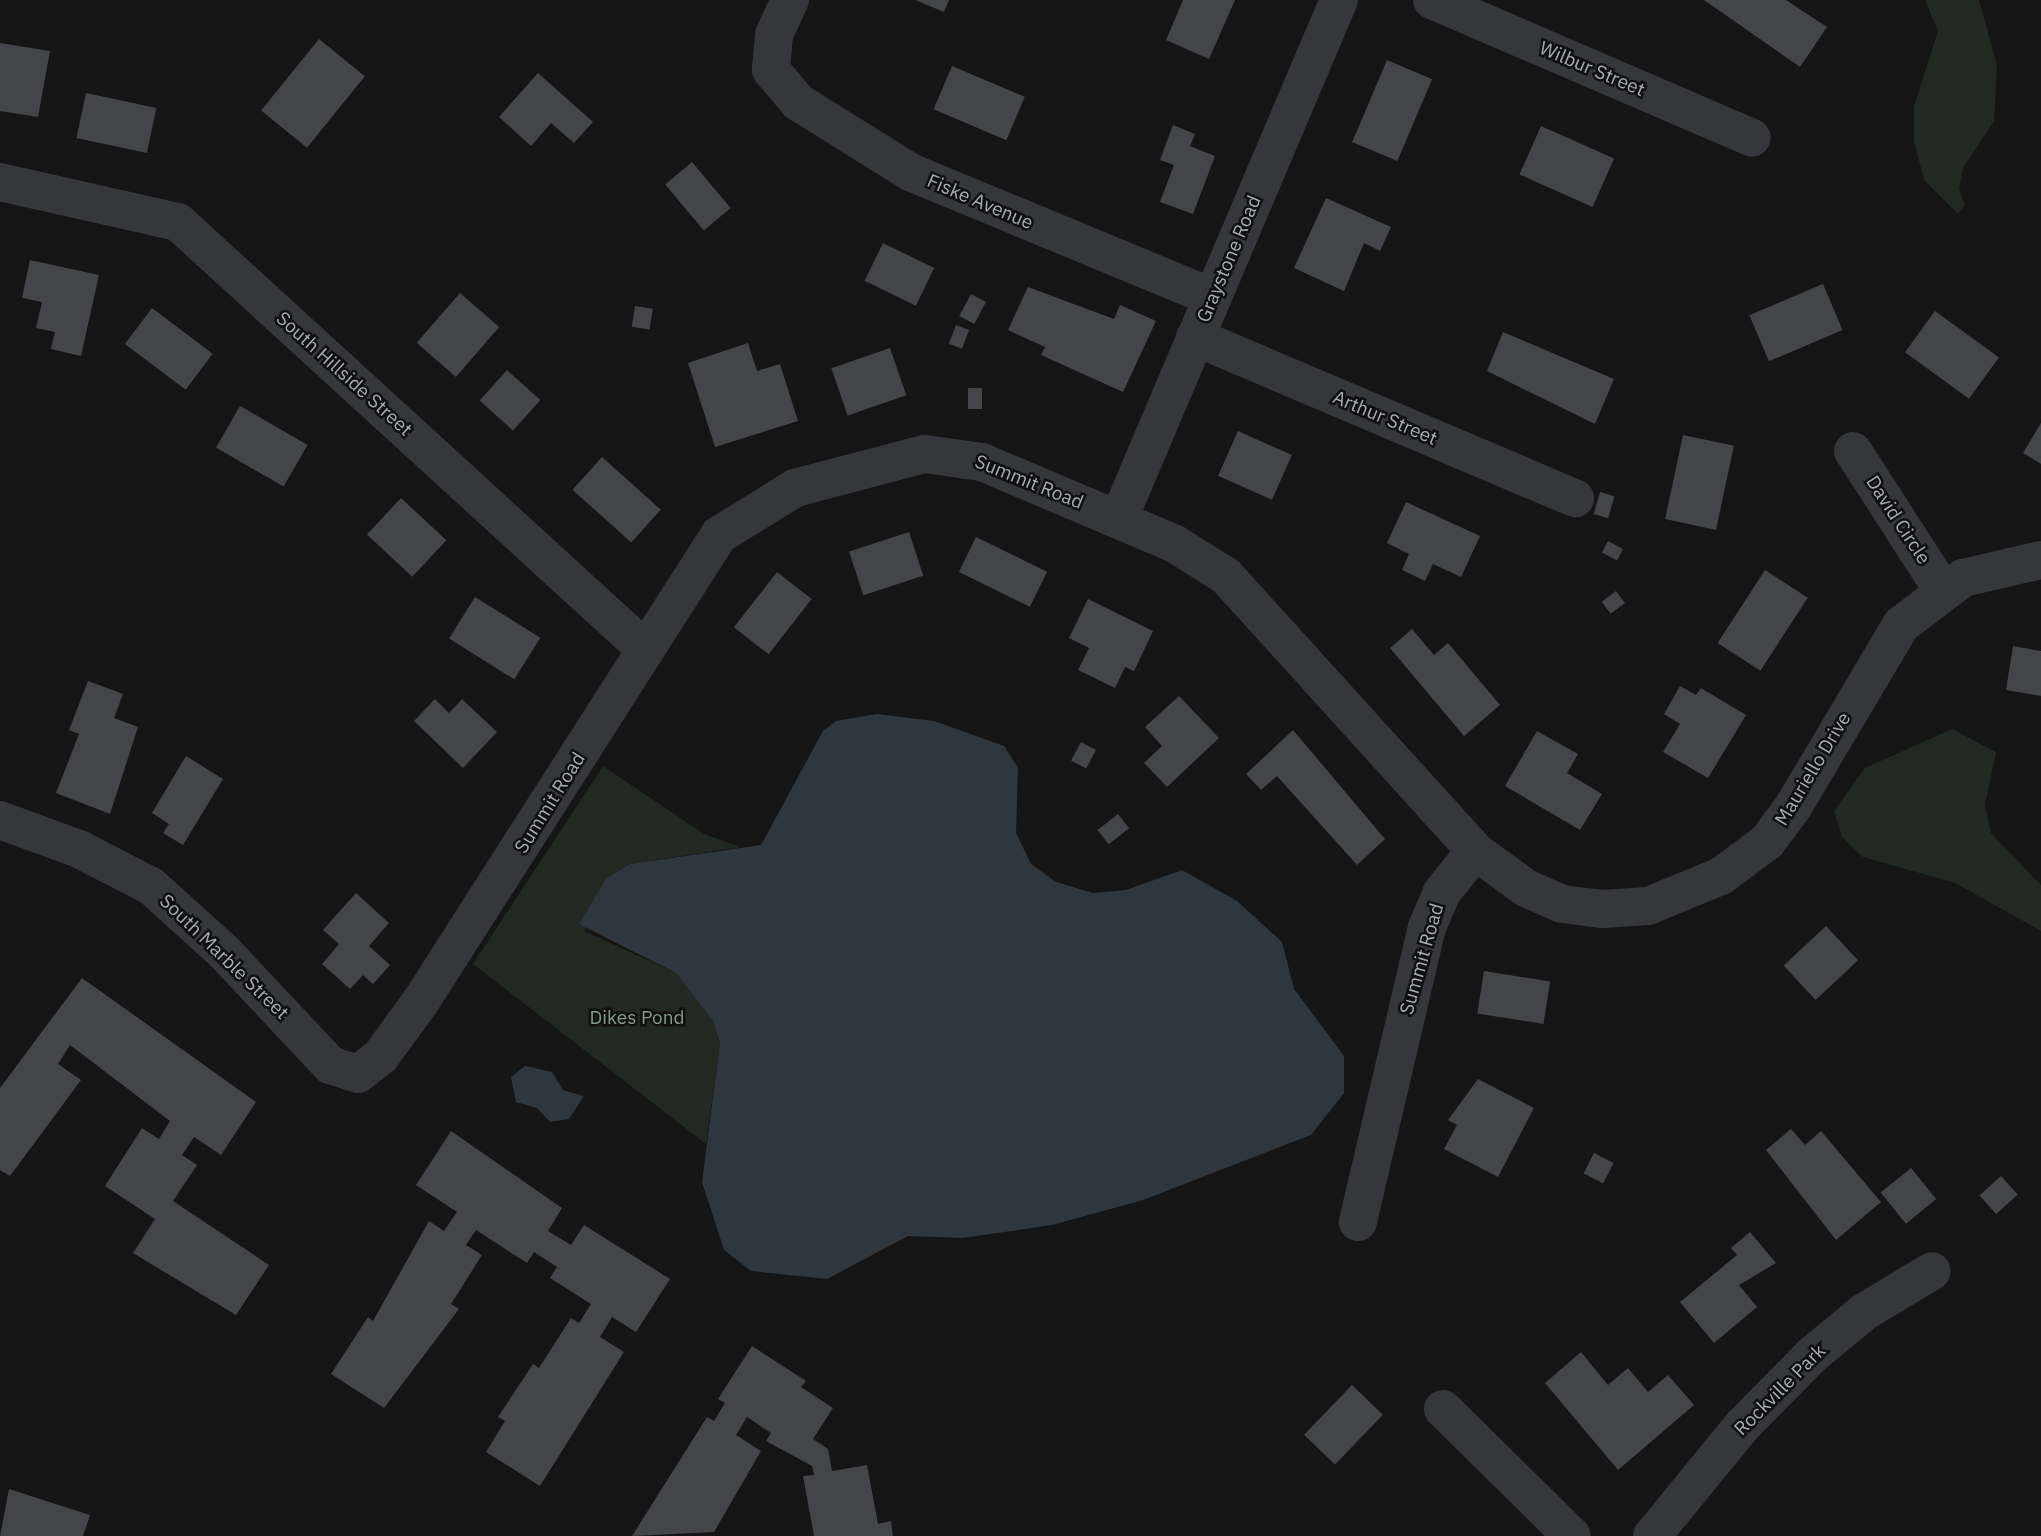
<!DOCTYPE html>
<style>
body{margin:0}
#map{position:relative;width:2041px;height:1536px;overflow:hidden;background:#151516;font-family:"IBM Plex Sans",sans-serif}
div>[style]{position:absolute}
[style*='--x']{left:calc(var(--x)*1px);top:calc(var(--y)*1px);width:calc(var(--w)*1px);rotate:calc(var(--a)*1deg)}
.green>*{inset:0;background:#212922}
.water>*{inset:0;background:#2f373e}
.building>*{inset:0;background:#444549;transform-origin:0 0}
.street>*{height:38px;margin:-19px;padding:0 19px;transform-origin:19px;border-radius:19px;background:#36373b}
span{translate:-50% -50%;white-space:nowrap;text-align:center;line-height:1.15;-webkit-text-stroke:5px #101011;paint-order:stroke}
.street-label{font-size:19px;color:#a8acb5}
.park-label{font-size:19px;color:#809f82}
</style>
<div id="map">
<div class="green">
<i style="clip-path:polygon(1925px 0,1979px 0,1997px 65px,1994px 121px,1963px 168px,1959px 189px,1965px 205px,1958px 214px,1924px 180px,1914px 141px,1914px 106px,1938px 31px)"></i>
<i style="clip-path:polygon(1952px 729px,1996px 752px,1985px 805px,1991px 833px,2041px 885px,2041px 931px,1955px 883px,1863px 857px,1842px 837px,1834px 811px,1865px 768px)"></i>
<i style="clip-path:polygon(603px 766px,704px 834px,740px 847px,630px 864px,584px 931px,676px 973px,713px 1021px,720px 1043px,706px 1144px,473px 964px)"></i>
</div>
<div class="water">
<i style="clip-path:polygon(877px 714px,934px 721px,1004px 746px,1018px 768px,1016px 833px,1031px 864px,1056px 882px,1093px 893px,1126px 890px,1182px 870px,1237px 901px,1282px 942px,1294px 989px,1344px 1056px,1344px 1093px,1311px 1135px,1143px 1200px,1052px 1225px,963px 1238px,908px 1236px,827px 1279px,751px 1271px,724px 1250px,702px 1182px,720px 1043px,713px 1021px,676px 973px,579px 924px,606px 879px,630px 864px,761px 845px,823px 731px,836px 721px)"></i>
<i style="clip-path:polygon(525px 1066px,552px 1072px,563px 1090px,584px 1096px,569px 1119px,550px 1122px,537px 1108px,516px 1102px,511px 1077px)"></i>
</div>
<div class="building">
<i style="clip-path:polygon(915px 0,949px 0,944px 12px)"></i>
<i style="clip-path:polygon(1183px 0,1235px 0,1209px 59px,1166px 40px)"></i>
<i style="clip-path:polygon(1704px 0,1786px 0,1827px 27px,1800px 67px)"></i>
<i style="left:319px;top:39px;width:59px;height:92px;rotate:39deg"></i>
<i style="clip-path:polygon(0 43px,50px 51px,38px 117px,0 111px)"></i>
<i style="left:1387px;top:60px;width:49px;height:89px;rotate:23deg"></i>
<i style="left:952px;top:66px;width:79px;height:47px;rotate:23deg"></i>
<i style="clip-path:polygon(538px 73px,593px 122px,574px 143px,551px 123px,531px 146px,499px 117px)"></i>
<i style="left:86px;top:93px;width:72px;height:46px;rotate:12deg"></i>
<i style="clip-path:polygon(1173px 125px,1195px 134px,1190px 146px,1215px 156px,1193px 214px,1160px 202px,1174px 165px,1160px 160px)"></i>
<i style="left:1541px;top:126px;width:80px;height:53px;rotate:24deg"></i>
<i style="left:692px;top:162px;width:60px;height:35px;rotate:50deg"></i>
<i style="clip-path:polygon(1326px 198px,1391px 227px,1380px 251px,1364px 243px,1344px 291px,1294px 268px)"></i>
<i style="left:883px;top:243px;width:57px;height:42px;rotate:26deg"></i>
<i style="clip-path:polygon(30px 260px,99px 275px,81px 356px,51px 349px,55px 332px,36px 328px,42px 302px,22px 298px)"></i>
<i style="left:1823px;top:284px;width:50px;height:80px;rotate:67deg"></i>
<i style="clip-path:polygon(1028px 287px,1114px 319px,1120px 305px,1156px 321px,1123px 392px,1041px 355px,1045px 347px,1008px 330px)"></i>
<i style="left:460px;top:293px;width:52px;height:66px;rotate:41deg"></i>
<i style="left:971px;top:294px;width:17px;height:25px;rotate:28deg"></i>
<i style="left:635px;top:306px;width:18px;height:21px;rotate:9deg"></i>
<i style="left:152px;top:308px;width:76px;height:45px;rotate:37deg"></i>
<i style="left:1935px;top:311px;width:79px;height:51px;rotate:36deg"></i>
<i style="left:956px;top:325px;width:14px;height:20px;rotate:21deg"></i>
<i style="clip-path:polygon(1503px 332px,1614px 379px,1595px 424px,1487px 371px)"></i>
<i style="clip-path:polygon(748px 343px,757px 371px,780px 364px,798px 421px,715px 447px,688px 363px)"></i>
<i style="left:890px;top:348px;width:50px;height:62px;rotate:71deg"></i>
<i style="left:507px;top:370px;width:45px;height:41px;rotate:42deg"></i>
<i style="left:968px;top:388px;width:14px;height:21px"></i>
<i style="left:240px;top:406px;width:78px;height:48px;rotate:30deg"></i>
<i style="clip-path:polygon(2041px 423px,2041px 464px,2023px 453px)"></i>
<i style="left:1238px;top:431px;width:59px;height:49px;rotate:24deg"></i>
<i style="left:1683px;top:435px;width:52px;height:86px;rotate:12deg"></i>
<i style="left:602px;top:457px;width:79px;height:44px;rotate:42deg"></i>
<i style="left:1600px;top:492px;width:15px;height:23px;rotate:16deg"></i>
<i style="left:401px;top:498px;width:62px;height:50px;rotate:43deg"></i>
<i style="clip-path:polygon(1406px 502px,1480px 536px,1461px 577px,1433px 564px,1425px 581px,1402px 570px,1409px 554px,1387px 543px)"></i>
<i style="left:909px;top:532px;width:46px;height:63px;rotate:72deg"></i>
<i style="left:976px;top:537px;width:79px;height:39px;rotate:26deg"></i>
<i style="left:1608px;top:541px;width:17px;height:13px;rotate:28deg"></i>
<i style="left:1765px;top:570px;width:51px;height:87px;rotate:33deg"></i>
<i style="left:777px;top:572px;width:44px;height:70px;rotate:38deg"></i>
<i style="left:1616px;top:591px;width:15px;height:18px;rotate:53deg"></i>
<i style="left:475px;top:597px;width:77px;height:49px;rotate:32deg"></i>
<i style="clip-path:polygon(1088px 599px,1153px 631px,1134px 671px,1125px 667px,1115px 688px,1078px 670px,1089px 648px,1069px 638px)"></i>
<i style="clip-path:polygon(1412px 629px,1434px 655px,1448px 643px,1500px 705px,1464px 736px,1390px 648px)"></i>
<i style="clip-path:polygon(2013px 646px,2041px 651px,2041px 696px,2006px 690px)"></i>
<i style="clip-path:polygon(88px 681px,123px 694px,114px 718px,138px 727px,110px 814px,56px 793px,79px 734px,69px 730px)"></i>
<i style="clip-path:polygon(1680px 686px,1696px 695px,1701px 688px,1746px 715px,1708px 778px,1663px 752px,1680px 724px,1664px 714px)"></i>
<i style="clip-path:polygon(1179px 696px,1219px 738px,1167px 787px,1144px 763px,1162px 746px,1145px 727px)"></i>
<i style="clip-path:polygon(435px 699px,449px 713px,462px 699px,497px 732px,463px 768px,414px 721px)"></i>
<i style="clip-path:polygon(1293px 730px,1385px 839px,1357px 865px,1277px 776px,1261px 790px,1246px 774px)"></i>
<i style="clip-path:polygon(1537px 731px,1578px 754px,1567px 773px,1602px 794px,1580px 830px,1505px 786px)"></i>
<i style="left:1081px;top:742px;width:17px;height:21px;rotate:28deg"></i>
<i style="clip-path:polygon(186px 756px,223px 779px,183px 845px,163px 833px,169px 824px,152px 813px)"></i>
<i style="left:1118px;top:814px;width:18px;height:26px;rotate:52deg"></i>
<i style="clip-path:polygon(356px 893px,389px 923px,369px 946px,390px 965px,373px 984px,363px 975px,350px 989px,322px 964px,339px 944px,323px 930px)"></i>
<i style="left:1826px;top:926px;width:47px;height:58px;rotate:47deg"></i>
<i style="left:1484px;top:971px;width:67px;height:43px;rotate:9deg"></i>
<i style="clip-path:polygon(82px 978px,256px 1102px,221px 1155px,194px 1137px,182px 1155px,197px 1165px,173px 1201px,269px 1265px,236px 1315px,133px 1253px,155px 1219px,105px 1186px,142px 1128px,159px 1139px,170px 1121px,70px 1045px,58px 1064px,81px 1080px,10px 1176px,0 1170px,0 1088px)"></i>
<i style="clip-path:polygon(1478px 1079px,1534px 1108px,1498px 1177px,1444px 1149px,1457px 1125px,1448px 1120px)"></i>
<i style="clip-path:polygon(1791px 1129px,1805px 1145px,1821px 1131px,1881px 1202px,1836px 1240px,1766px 1150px)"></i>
<i style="clip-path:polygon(451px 1131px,562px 1208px,548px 1231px,571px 1245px,584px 1225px,670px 1279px,636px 1332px,612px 1317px,600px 1337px,624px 1352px,540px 1486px,486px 1452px,505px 1421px,498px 1417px,533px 1364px,539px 1368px,571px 1318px,579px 1323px,591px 1304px,550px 1278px,557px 1267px,534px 1252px,527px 1263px,476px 1230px,466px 1245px,482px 1255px,451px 1304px,459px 1309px,384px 1408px,331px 1374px,368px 1317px,373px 1321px,429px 1221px,444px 1231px,457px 1212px,416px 1185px)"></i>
<i style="left:1594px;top:1153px;width:22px;height:23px;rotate:27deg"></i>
<i style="left:1911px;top:1168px;width:40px;height:39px;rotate:51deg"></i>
<i style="left:2001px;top:1176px;width:25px;height:29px;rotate:48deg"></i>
<i style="clip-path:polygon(1750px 1232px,1776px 1263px,1739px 1285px,1757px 1307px,1714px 1343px,1680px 1302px,1737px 1255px,1731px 1248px)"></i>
<i style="clip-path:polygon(752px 1346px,806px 1381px,801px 1387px,833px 1408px,813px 1439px,828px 1449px,832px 1471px,867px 1465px,878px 1524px,891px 1521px,893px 1536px,814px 1536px,803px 1476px,814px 1475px,812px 1466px,766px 1441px,771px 1433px,747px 1417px,736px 1435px,761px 1451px,714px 1532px,632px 1536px,707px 1417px,714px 1421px,725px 1403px,718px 1399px)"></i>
<i style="clip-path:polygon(1581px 1352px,1608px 1385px,1628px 1368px,1648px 1392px,1668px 1375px,1694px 1405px,1618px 1470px,1545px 1383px)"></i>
<i style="left:1352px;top:1385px;width:43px;height:69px;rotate:44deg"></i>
<i style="clip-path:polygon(9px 1489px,90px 1515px,83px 1536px,0 1536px)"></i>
</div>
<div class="street">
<i style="--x:790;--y:0;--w:38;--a:115"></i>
<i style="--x:774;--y:35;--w:35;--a:95"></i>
<i style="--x:771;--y:70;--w:42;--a:49.8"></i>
<i style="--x:798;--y:102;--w:132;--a:32"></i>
<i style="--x:910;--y:172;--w:327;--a:22.5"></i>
<i style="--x:1432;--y:0;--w:348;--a:23.3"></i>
<i style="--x:0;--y:182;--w:182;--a:12.7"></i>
<i style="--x:178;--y:222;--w:634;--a:42.44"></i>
<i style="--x:1195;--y:337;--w:413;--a:23"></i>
<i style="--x:1853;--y:451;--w:164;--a:57.2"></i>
<i style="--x:1119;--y:518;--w:563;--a:-66.99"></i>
<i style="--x:0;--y:820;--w:84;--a:20.2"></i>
<i style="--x:79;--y:849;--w:81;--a:27.2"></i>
<i style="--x:151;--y:886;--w:98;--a:42.1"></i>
<i style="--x:224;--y:952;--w:155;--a:46.8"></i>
<i style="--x:330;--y:1065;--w:29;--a:18"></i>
<i style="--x:358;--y:1074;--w:29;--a:-38"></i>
<i style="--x:381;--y:1056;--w:68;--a:-54"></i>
<i style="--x:421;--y:1001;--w:553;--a:-57.4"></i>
<i style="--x:719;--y:535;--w:89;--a:-31.7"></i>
<i style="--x:795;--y:488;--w:134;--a:-14.7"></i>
<i style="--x:925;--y:454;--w:58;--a:8"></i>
<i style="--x:982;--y:462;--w:210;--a:23"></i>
<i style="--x:1175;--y:544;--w:60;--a:32.1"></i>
<i style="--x:1226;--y:576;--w:371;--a:47.8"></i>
<i style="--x:1475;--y:851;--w:53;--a:128.8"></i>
<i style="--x:1442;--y:892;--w:38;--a:113"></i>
<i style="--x:1427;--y:927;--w:303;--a:103.2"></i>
<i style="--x:1475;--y:851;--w:63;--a:36"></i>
<i style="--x:1526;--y:888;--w:39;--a:24"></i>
<i style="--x:1562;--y:904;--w:40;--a:7.1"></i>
<i style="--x:1602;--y:909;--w:46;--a:-3.7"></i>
<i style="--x:1648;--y:906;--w:79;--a:-22.3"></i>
<i style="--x:1721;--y:876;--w:57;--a:-36.5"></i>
<i style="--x:1767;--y:842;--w:44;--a:-53.4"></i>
<i style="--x:1793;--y:807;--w:212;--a:-59.3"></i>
<i style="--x:1901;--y:625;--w:78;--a:-37.2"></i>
<i style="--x:1963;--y:578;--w:80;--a:-13"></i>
<i style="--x:1443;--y:1409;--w:181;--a:44.6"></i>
<i style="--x:1652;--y:1536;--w:142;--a:-50.7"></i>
<i style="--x:1742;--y:1426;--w:100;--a:-45.4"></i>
<i style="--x:1812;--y:1355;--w:67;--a:-39.6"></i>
<i style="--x:1864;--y:1312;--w:79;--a:-31.1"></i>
</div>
<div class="street-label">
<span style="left:1592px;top:69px;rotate:23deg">Wilbur Street</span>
<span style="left:980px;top:202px;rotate:23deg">Fiske Avenue</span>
<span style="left:1229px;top:259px;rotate:-67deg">Graystone Road</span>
<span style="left:344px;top:374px;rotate:42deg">South Hillside Street</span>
<span style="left:1385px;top:418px;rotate:23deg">Arthur Street</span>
<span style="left:1029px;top:482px;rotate:22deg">Summit Road</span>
<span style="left:1898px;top:520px;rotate:57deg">David Circle</span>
<span style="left:1813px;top:769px;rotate:-59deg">Mauriello Drive</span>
<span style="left:550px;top:803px;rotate:-58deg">Summit Road</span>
<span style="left:224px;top:957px;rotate:44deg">South Marble Street</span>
<span style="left:1422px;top:959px;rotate:-74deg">Summit Road</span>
<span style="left:1780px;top:1390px;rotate:-45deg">Rockville Park</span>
</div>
<div class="park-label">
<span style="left:637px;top:1018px">Dikes Pond</span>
</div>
</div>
